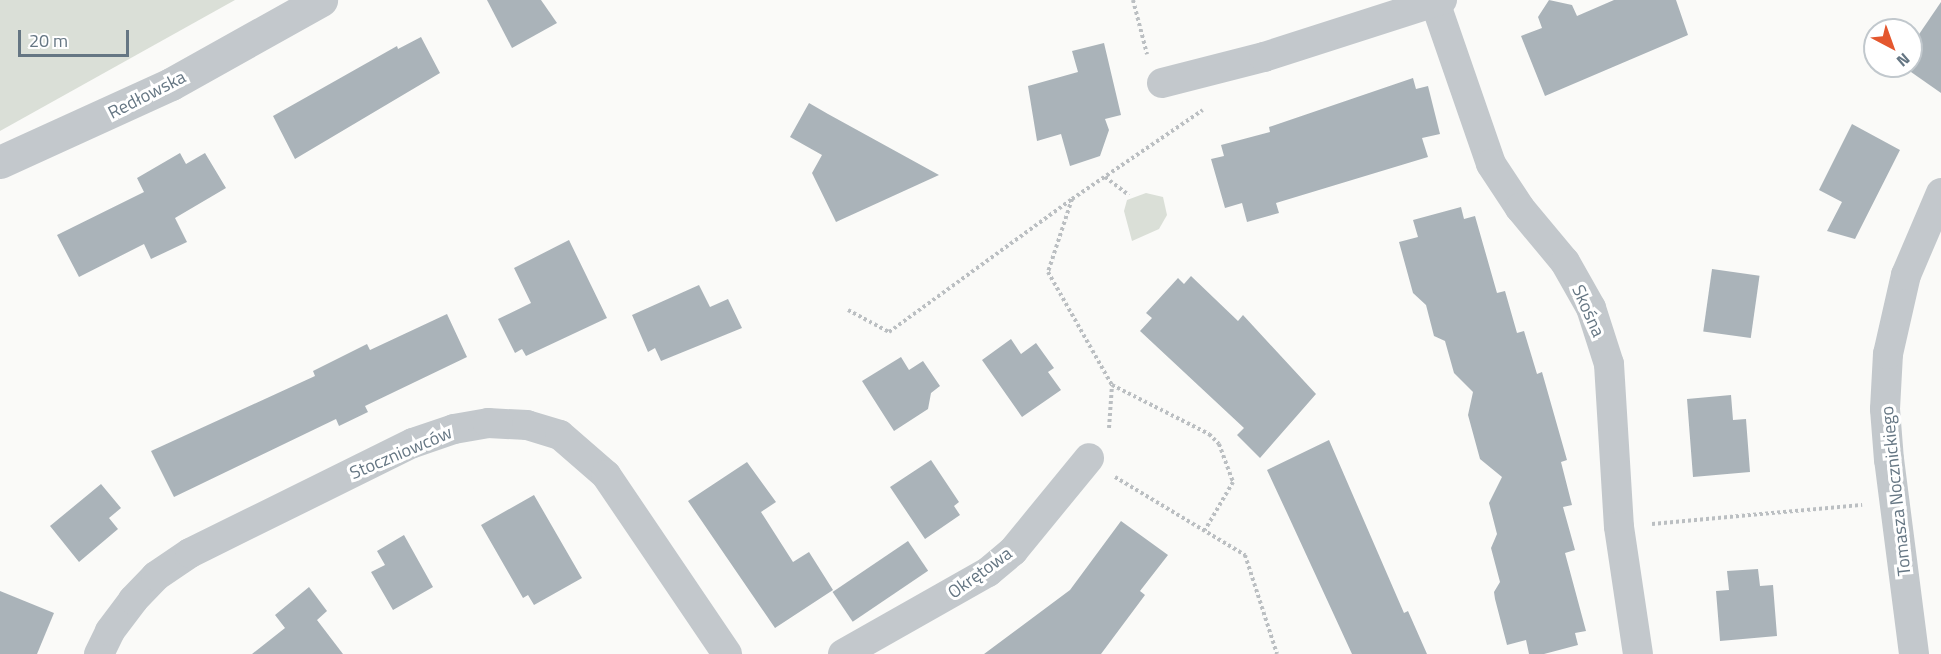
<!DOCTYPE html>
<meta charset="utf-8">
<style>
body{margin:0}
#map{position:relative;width:1941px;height:654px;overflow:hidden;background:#fafaf8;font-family:"Titillium Web",sans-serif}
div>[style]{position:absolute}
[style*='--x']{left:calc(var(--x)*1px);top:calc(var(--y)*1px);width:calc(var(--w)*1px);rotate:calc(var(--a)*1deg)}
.green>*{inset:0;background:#dadfd7}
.building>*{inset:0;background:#aab3b9;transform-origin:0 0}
.path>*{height:4px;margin-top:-2px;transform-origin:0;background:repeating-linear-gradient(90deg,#bbbfc2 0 3px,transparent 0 6px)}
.minor>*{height:30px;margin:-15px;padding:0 15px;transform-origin:15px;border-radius:15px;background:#c3c8cc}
.tertiary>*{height:33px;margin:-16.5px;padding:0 16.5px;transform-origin:16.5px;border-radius:16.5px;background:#c3c8cc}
span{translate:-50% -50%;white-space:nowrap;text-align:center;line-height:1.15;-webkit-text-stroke:6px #fff;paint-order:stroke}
.street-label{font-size:18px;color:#657683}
.north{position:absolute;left:1863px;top:18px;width:60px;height:60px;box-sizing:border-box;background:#fff;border:2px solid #c1c8cd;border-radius:50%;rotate:139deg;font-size:16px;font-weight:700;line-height:24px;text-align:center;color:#657683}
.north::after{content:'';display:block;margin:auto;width:21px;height:27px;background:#e4572e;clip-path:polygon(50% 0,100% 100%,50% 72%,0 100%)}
.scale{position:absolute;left:18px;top:30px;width:111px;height:27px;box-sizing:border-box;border:3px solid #657683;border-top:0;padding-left:8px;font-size:18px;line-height:21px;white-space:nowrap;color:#657683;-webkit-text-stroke:4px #fff;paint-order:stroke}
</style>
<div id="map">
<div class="green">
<i style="clip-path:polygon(0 0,235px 0,0 131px)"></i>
<i style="clip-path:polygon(1146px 193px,1163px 197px,1167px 215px,1159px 229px,1132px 241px,1124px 211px,1127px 200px)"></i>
</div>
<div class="building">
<i style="clip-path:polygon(487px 0,541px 0,557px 23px,512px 48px)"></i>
<i style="clip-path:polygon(1549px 0,1572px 5px,1577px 16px,1614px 0,1676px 0,1688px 35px,1545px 96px,1521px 36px,1542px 28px,1538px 17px)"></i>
<i style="clip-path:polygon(1941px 2px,1941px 93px,1911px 72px,1911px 46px)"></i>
<i style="clip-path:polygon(421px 37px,440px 73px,295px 159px,273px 116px,397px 46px,398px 49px)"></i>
<i style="clip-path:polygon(1104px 43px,1121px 115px,1105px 119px,1109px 130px,1100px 156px,1070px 166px,1061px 134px,1037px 141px,1028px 86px,1078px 72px,1072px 51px)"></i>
<i style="clip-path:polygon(1413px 78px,1416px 89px,1428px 86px,1440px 134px,1422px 138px,1428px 157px,1276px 203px,1279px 213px,1247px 222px,1242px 203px,1225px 208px,1211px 159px,1224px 156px,1221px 145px,1270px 132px,1269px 127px)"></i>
<i style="clip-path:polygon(809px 103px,828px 114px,939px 175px,836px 222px,812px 173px,822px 155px,790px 137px)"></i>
<i style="clip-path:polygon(1852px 124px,1900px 150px,1855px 239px,1827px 231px,1842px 202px,1819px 190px)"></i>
<i style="clip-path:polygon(180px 153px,186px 164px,205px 153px,226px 188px,175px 218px,187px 242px,151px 259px,144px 244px,79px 277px,57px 235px,144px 192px,137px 178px)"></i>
<i style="clip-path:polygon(1461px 207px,1464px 219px,1475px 216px,1497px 293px,1505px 291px,1517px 333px,1524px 331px,1537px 374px,1542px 372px,1567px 460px,1561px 462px,1572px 505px,1563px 507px,1575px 550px,1565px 553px,1586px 631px,1575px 633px,1578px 645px,1544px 654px,1529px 654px,1526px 640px,1507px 645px,1495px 599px,1494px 592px,1500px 582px,1491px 548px,1497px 534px,1489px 503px,1502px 477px,1480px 459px,1468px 415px,1473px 392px,1454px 373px,1445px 341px,1434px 336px,1426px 305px,1413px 293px,1399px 242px,1418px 237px,1413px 220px)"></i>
<i style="clip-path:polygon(569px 240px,607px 318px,526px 356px,522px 349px,515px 353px,498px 319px,531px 303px,514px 268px)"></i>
<i style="left:1712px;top:269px;width:48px;height:63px;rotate:8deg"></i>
<i style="clip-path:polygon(1191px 276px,1238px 321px,1243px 315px,1316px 394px,1260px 458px,1237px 435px,1244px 428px,1140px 331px,1152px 318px,1146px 313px,1178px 278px,1184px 284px)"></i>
<i style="clip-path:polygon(699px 285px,710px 307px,728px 299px,742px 328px,661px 361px,655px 348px,648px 352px,632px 315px)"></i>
<i style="clip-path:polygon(447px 314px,467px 357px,365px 406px,368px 412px,339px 426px,336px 419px,174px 497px,151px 451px,315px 376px,313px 371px,367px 344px,370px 350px)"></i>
<i style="clip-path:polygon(1011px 339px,1021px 354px,1036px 343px,1054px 368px,1048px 372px,1061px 390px,1022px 417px,982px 360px)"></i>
<i style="clip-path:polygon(901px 357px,909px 370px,923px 361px,940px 386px,931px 393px,928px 409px,894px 431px,862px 381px)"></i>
<i style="clip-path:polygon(1731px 395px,1733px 420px,1746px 419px,1750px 472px,1693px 477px,1687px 399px)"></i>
<i style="clip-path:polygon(1329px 440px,1404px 613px,1408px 611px,1427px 654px,1352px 654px,1287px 513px,1267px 470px)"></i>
<i style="clip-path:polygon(931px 460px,959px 502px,954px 506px,960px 515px,925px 539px,890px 487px)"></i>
<i style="clip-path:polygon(747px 462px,776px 502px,761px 512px,793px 562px,809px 552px,833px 590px,775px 628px,688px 501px)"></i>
<i style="clip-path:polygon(101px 484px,121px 508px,109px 518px,118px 529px,79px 562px,50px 526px)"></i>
<i style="clip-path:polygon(534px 495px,582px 578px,534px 605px,528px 595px,523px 598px,481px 525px)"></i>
<i style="clip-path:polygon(1121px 521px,1168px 555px,1140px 591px,1145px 595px,1101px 654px,984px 654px,1070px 590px)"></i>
<i style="clip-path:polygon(404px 535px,433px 587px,393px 610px,371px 572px,385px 565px,377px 551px)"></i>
<i style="left:908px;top:541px;width:36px;height:91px;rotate:56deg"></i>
<i style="clip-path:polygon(1758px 569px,1760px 586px,1773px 585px,1777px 636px,1720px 641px,1716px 591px,1729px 590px,1727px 571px)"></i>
<i style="clip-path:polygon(309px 587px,327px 611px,317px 620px,343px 654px,252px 654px,285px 628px,275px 615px)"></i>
<i style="clip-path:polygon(0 591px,54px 613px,37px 654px,0 654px)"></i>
</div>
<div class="path">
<i style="--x:1133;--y:0;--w:56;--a:75.5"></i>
<i style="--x:1105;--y:177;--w:30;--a:37"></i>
<i style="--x:1072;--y:199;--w:77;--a:108.2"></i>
<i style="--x:1048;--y:272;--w:130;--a:60.5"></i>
<i style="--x:1112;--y:385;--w:109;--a:26.8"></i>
<i style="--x:1209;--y:434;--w:14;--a:45"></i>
<i style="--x:1219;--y:444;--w:40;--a:69.8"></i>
<i style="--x:1233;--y:482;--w:56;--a:120.3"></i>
<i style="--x:848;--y:310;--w:47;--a:28.2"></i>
<i style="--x:889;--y:332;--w:226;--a:-36"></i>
<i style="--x:1072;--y:199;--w:158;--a:-34.2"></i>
<i style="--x:1109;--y:428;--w:43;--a:-86"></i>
<i style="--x:1115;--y:477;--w:152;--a:31"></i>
<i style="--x:1245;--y:555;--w:104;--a:72.1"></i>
<i style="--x:1652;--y:524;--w:211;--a:-5.2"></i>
</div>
<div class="minor">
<i style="--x:1435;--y:2;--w:171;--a:70.9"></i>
<i style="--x:1491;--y:164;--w:53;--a:56.6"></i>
<i style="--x:1520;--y:208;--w:70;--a:50.2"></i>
<i style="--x:1565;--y:262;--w:53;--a:60.5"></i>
<i style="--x:1591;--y:308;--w:59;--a:72.2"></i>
<i style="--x:1609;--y:364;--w:163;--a:86.5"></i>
<i style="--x:1619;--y:527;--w:128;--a:81.5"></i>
<i style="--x:1162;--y:83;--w:105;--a:-14.3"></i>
<i style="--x:1264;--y:57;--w:187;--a:-17.8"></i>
<i style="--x:99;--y:654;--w:25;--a:-64"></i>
<i style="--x:110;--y:631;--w:39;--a:-53"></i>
<i style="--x:133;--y:600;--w:33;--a:-46"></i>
<i style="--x:156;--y:576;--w:41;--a:-34.1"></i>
<i style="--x:190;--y:553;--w:249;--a:-26.3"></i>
<i style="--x:413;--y:443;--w:43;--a:-18.9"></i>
<i style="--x:454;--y:429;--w:35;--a:-10"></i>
<i style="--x:488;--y:423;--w:39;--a:3"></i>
<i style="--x:527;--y:425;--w:34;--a:17"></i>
<i style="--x:560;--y:435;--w:61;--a:41"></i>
<i style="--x:606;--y:475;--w:216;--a:55.9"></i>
<i style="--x:843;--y:654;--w:167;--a:-29.5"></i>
<i style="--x:988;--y:572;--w:33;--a:-40"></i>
<i style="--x:1013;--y:551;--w:120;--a:-50.7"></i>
<i style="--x:1914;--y:654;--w:196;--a:-97.3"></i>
<i style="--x:1889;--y:460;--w:51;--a:-94.5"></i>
<i style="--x:1885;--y:409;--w:55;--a:-86.9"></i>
<i style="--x:1888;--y:354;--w:81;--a:-77.2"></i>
<i style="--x:1906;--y:275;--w:89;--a:-66.9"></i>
</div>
<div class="tertiary">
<i style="--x:0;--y:162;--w:188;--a:-24.5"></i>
<i style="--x:171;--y:84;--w:172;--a:-29.2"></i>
</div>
<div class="street-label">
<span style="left:147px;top:95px;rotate:-27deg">Redłowska</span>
<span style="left:1588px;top:311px;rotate:66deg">Skośna</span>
<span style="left:401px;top:453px;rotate:-23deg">Stoczniowców</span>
<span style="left:1896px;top:491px;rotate:-96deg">Tomasza Nocznickiego</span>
<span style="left:980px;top:573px;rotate:-36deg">Okrętowa</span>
</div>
<div class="north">N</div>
<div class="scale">20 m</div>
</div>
